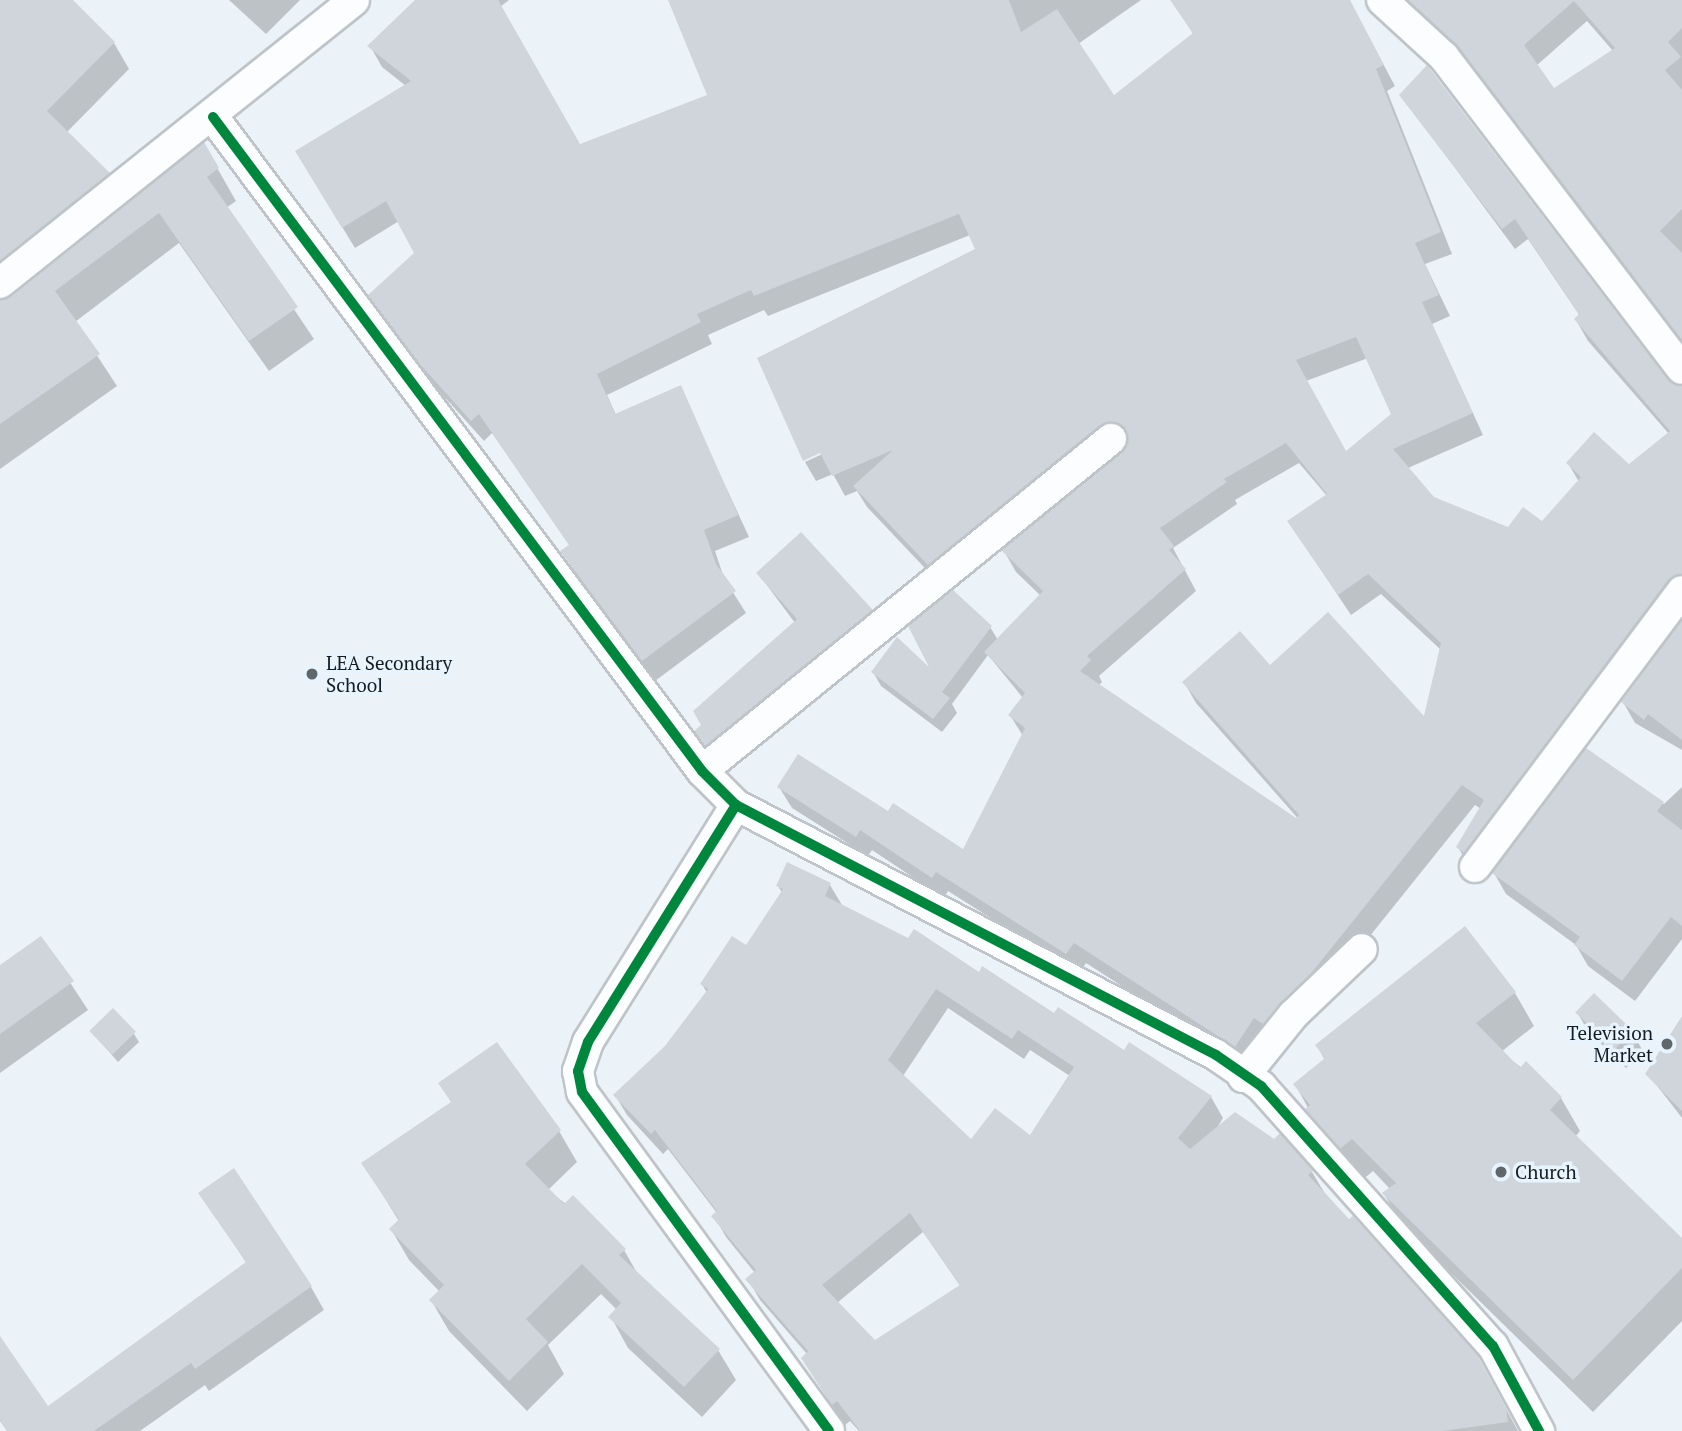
<!DOCTYPE html>
<style>
body{margin:0}
#map{position:relative;width:1682px;height:1431px;overflow:hidden;background:#ecf3f8;font-family:"PT Serif",serif}
div>[style]{position:absolute}
[style*='--x']{left:calc(var(--x)*1px);top:calc(var(--y)*1px);width:calc(var(--w)*1px);rotate:calc(var(--a)*1deg)}
.shadow>*{inset:0;background:#0003}
.building>*{inset:0;background:#cfd5da;transform-origin:0 0}
.roads{filter:drop-shadow(2px 0 #bec4c9) drop-shadow(-2px 0 #bec4c9) drop-shadow(0 2px #bec4c9) drop-shadow(0 -2px #bec4c9)}
.street>*{height:30px;margin:-15px;padding:0 15px;transform-origin:15px;border-radius:15px;background:#fcfdfe}
.cycleway>*{height:10px;margin:-5px;padding:0 5px;transform-origin:5px;border-radius:5px;background:#00873e}
.dots>*{width:19px;height:19px;translate:-50% -50%;box-sizing:border-box;border:4px solid #e7f4fd;border-radius:50%}
span{translate:-50% -50%;white-space:nowrap;text-align:center;line-height:1.15;-webkit-text-stroke:7px #e7f4fd;paint-order:stroke}
.poi-label{font-size:19px;color:#151b1e}
.left{translate:0 -50%;text-align:left}
.right{translate:-100% -50%;text-align:right}
</style>
<div id="map">
<div class="shadow">
<i style="clip-path:polygon(0 0,71px 0,114px 43px,129px 69px,66px 133px,109px 174px,124px 200px,2px 300px,12px 298px,204px 145px,236px 201px,226px 208px,314px 339px,269px 371px,179px 243px,75px 322px,117px 386px,0 469px)"></i>
<i style="clip-path:polygon(229px 0,300px 0,266px 34px)"></i>
<i style="clip-path:polygon(evenodd,418px 0,509px 0,500px 7px,579px 146px,709px 96px,669px 0,1141px 0,1078px 44px,1114px 98px,1194px 35px,1171px 0,1349px 0,1395px 86px,1387px 91px,1452px 254px,1425px 264px,1450px 316px,1432px 324px,1483px 435px,1408px 468px,1433px 499px,1509px 529px,1542px 524px,1579px 482px,1568px 463px,1629px 466px,1669px 434px,1588px 341px,1576px 320px,1580px 316px,1528px 239px,1515px 249px,1401px 95px,1667px 381px,1682px 387px,1682px 600px,1470px 868px,1458px 847px,1481px 809px,1475px 805px,1321px 997px,1248px 1067px,1086px 963px,1079px 974px,948px 891px,944px 898px,872px 850px,868px 856px,792px 808px,779px 787px,889px 814px,963px 851px,1023px 736px,1010px 715px,1023px 698px,988px 655px,952px 704px,957px 713px,942px 732px,881px 686px,873px 672px,935px 675px,990px 627px,998px 640px,1041px 596px,1016px 572px,1004px 551px,1132px 443px,1112px 446px,941px 585px,867px 507px,857px 491px,845px 496px,833px 474px,816px 481px,805px 462px,829px 451px,977px 250px,970px 235px,768px 316px,764px 310px,708px 335px,712px 344px,607px 395px,616px 415px,680px 388px,749px 537px,715px 551px,724px 578px,746px 613px,655px 681px,575px 572px,563px 552px,570px 546px,492px 433px,484px 441px,432px 383px,370px 295px,417px 254px,399px 221px,355px 248px,309px 173px,406px 86px,382px 67px,370px 46px,418px 0,1368px 358px,1393px 415px,1346px 453px,1306px 381px,1368px 358px,418px 0,1299px 463px,1327px 496px,1289px 522px,1351px 615px,1381px 594px,1441px 650px,1425px 720px,1270px 668px,1184px 682px,1196px 703px,1302px 823px,1098px 686px,1102px 682px,1099px 676px,1196px 591px,1173px 548px,1237px 504px,1235px 500px,1299px 463px)"></i>
<i style="clip-path:polygon(evenodd,1404px 0,1682px 0,1682px 343px,1472px 68px,1404px 0,1587px 21px,1613px 51px,1553px 91px,1536px 66px,1587px 21px)"></i>
<i style="clip-path:polygon(758px 573px,871px 611px,885px 634px,710px 755px,697px 732px,795px 623px)"></i>
<i style="clip-path:polygon(1682px 623px,1682px 750px,1635px 723px,1623px 702px)"></i>
<i style="clip-path:polygon(1587px 750px,1664px 804px,1682px 787px,1682px 939px,1635px 1001px,1588px 966px,1576px 945px,1506px 894px,1494px 873px)"></i>
<i style="clip-path:polygon(evenodd,830px 885px,842px 905px,1211px 1097px,1223px 1118px,1215px 1131px,1312px 1172px,1324px 1192px,1490px 1379px,1518px 1431px,859px 1431px,850px 1421px,845px 1425px,815px 1379px,807px 1354px,760px 1300px,748px 1279px,755px 1273px,726px 1237px,714px 1216px,717px 1213px,668px 1149px,663px 1154px,627px 1115px,615px 1095px,667px 1048px,707px 993px,702px 984px,746px 947px,783px 894px,778px 886px,830px 885px,948px 1008px,1024px 1059px,1030px 1050px,1070px 1076px,1030px 1138px,971px 1141px,903px 1076px,948px 1008px,830px 885px,923px 1232px,961px 1287px,875px 1342px,837px 1303px,923px 1232px)"></i>
<i style="clip-path:polygon(41px 938px,88px 1010px,0 1073px,0 967px)"></i>
<i style="clip-path:polygon(1515px 993px,1534px 1026px,1501px 1052px,1561px 1098px,1580px 1131px,1575px 1137px,1682px 1240px,1682px 1321px,1593px 1412px,1404px 1227px,1384px 1194px,1390px 1189px,1373px 1171px,1361px 1181px,1327px 1143px,1295px 1084px,1325px 1060px,1317px 1046px)"></i>
<i style="clip-path:polygon(1594px 995px,1632px 1032px,1643px 1051px,1626px 1068px,1588px 1031px,1577px 1012px)"></i>
<i style="clip-path:polygon(1682px 1018px,1682px 1118px,1648px 1074px)"></i>
<i style="clip-path:polygon(91px 1031px,134px 1034px,139px 1042px,118px 1062px)"></i>
<i style="clip-path:polygon(440px 1084px,559px 1131px,577px 1162px,548px 1190px,624px 1250px,640px 1278px,718px 1350px,736px 1380px,702px 1417px,628px 1348px,611px 1317px,617px 1310px,601px 1294px,548px 1345px,564px 1374px,527px 1411px,449px 1331px,431px 1300px,440px 1292px,409px 1260px,391px 1229px,399px 1221px,363px 1163px,452px 1103px)"></i>
<i style="clip-path:polygon(201px 1193px,311px 1287px,324px 1310px,209px 1391px,205px 1385px,140px 1431px,7px 1431px,0 1421px,0 1339px,48px 1409px,247px 1264px)"></i>
</div>
<div class="building">
<i style="clip-path:polygon(0 0,73px 0,115px 42px,47px 111px,110px 173px,0 261px)"></i>
<i style="clip-path:polygon(evenodd,415px 0,498px 0,580px 144px,707px 95px,668px 0,1009px 0,1021px 32px,1057px 9px,1114px 95px,1193px 33px,1170px 0,1350px 0,1384px 65px,1376px 69px,1441px 232px,1415px 243px,1439px 295px,1422px 302px,1473px 413px,1393px 449px,1434px 497px,1508px 527px,1523px 507px,1542px 521px,1581px 477px,1566px 463px,1594px 432px,1629px 464px,1670px 431px,1574px 319px,1579px 314px,1515px 219px,1502px 229px,1399px 95px,1427px 65px,1668px 380px,1682px 386px,1682px 574px,1668px 580px,1464px 853px,1456px 847px,1484px 800px,1462px 785px,1309px 976px,1263px 1024px,1254px 1018px,1235px 1047px,1074px 943px,1066px 954px,936px 872px,932px 878px,860px 830px,856px 837px,777px 787px,798px 754px,888px 811px,893px 803px,963px 849px,1025px 728px,1008px 715px,1025px 693px,984px 652px,1043px 591px,1001px 550px,1128px 445px,1125px 429px,1118px 423px,1100px 425px,928px 565px,853px 486px,893px 450px,832px 476px,820px 453px,803px 461px,757px 358px,975px 249px,959px 214px,754px 296px,751px 290px,697px 314px,701px 322px,597px 374px,615px 414px,681px 385px,738px 515px,704px 530px,716px 564px,736px 591px,642px 661px,560px 551px,569px 545px,479px 414px,471px 421px,418px 362px,368px 295px,414px 253px,386px 201px,342px 228px,295px 151px,411px 81px,367px 46px,415px 0,1356px 337px,1391px 414px,1346px 451px,1296px 360px,1356px 337px,415px 0,1286px 443px,1327px 494px,1287px 521px,1338px 595px,1368px 574px,1441px 643px,1424px 716px,1328px 612px,1270px 665px,1240px 631px,1182px 682px,1299px 815px,1296px 818px,1080px 671px,1091px 660px,1087px 656px,1186px 569px,1169px 550px,1174px 546px,1160px 528px,1227px 482px,1224px 479px,1286px 443px)"></i>
<i style="clip-path:polygon(evenodd,1408px 0,1682px 0,1682px 28px,1668px 42px,1681px 57px,1665px 70px,1682px 90px,1682px 209px,1660px 231px,1682px 253px,1682px 340px,1458px 46px,1408px 0,1574px 1px,1615px 48px,1554px 88px,1524px 45px,1574px 1px)"></i>
<i style="clip-path:polygon(204px 142px,219px 168px,207px 177px,298px 307px,249px 341px,159px 213px,55px 291px,100px 354px,0 424px,0 300px,11px 297px)"></i>
<i style="clip-path:polygon(801px 532px,873px 610px,705px 746px,694px 731px,701px 725px,693px 711px,797px 619px,756px 573px)"></i>
<i style="clip-path:polygon(953px 590px,992px 626px,942px 692px,950px 698px,933px 719px,871px 672px,897px 637px,929px 667px,908px 626px)"></i>
<i style="clip-path:polygon(1682px 620px,1682px 740px,1648px 714px,1644px 720px,1621px 702px)"></i>
<i style="clip-path:polygon(1586px 748px,1664px 802px,1657px 811px,1682px 830px,1682px 926px,1671px 917px,1622px 981px,1574px 945px,1580px 937px,1492px 873px)"></i>
<i style="clip-path:polygon(evenodd,787px 862px,831px 883px,825px 896px,908px 938px,914px 929px,979px 972px,982px 966px,1054px 1013px,1058px 1007px,1124px 1050px,1129px 1042px,1212px 1096px,1178px 1138px,1190px 1149px,1235px 1112px,1274px 1139px,1280px 1133px,1313px 1171px,1308px 1175px,1349px 1219px,1353px 1216px,1478px 1356px,1506px 1408px,1508px 1422px,1442px 1431px,860px 1431px,837px 1401px,832px 1405px,801px 1358px,808px 1351px,745px 1279px,756px 1270px,711px 1216px,717px 1211px,655px 1130px,651px 1134px,613px 1095px,665px 1046px,708px 989px,700px 984px,732px 936px,746px 945px,783px 889px,776px 886px,787px 862px,936px 989px,1012px 1039px,1018px 1030px,1074px 1067px,1030px 1135px,995px 1108px,971px 1139px,888px 1060px,936px 989px,787px 862px,910px 1213px,960px 1285px,875px 1340px,822px 1285px,910px 1213px)"></i>
<i style="clip-path:polygon(1465px 926px,1516px 992px,1476px 1023px,1520px 1068px,1526px 1061px,1562px 1097px,1550px 1110px,1682px 1238px,1682px 1268px,1573px 1380px,1382px 1193px,1396px 1183px,1352px 1139px,1340px 1149px,1305px 1109px,1310px 1105px,1293px 1084px,1325px 1058px,1315px 1045px)"></i>
<i style="clip-path:polygon(41px 936px,74px 981px,0 1034px,0 965px)"></i>
<i style="left:1594px;top:993px;width:54px;height:27px;rotate:44deg"></i>
<i style="left:113px;top:1008px;width:33px;height:33px;rotate:46deg"></i>
<i style="clip-path:polygon(1682px 1016px,1682px 1111px,1645px 1074px)"></i>
<i style="clip-path:polygon(497px 1042px,561px 1130px,525px 1164px,564px 1204px,573px 1195px,626px 1249px,619px 1255px,720px 1349px,684px 1387px,608px 1317px,621px 1303px,582px 1264px,526px 1319px,548px 1342px,509px 1381px,429px 1300px,444px 1285px,389px 1229px,399px 1219px,361px 1163px,451px 1102px,438px 1083px)"></i>
<i style="clip-path:polygon(234px 1168px,312px 1286px,195px 1369px,191px 1363px,94px 1431px,7px 1431px,0 1420px,0 1336px,48px 1406px,246px 1262px,198px 1193px)"></i>
</div>
<div class="roads">
<div class="street">
<i style="--x:1382;--y:0;--w:84;--a:42.6"></i>
<i style="--x:1444;--y:57;--w:392;--a:52.7"></i>
<i style="--x:213;--y:117;--w:817;--a:53.21"></i>
<i style="--x:702;--y:771;--w:48;--a:45"></i>
<i style="--x:736;--y:805;--w:541;--a:27.51"></i>
<i style="--x:1216;--y:1055;--w:55;--a:34.6"></i>
<i style="--x:1261;--y:1086;--w:348;--a:48.3"></i>
<i style="--x:1493;--y:1346;--w:97;--a:61.6"></i>
<i style="--x:0;--y:283;--w:453;--a:-38.6"></i>
<i style="--x:702;--y:771;--w:527;--a:-39.07"></i>
<i style="--x:736;--y:805;--w:279;--a:122"></i>
<i style="--x:588;--y:1042;--w:31;--a:109"></i>
<i style="--x:578;--y:1071;--w:21;--a:79"></i>
<i style="--x:582;--y:1092;--w:419;--a:53.9"></i>
<i style="--x:1475;--y:867;--w:345;--a:-53.1"></i>
<i style="--x:1243;--y:1077;--w:80;--a:-51.1"></i>
<i style="--x:1293;--y:1015;--w:95;--a:-43.7"></i>
</div>
</div>
<div class="cycleway">
<i style="--x:213;--y:117;--w:817;--a:53.21"></i>
<i style="--x:702;--y:771;--w:48;--a:45"></i>
<i style="--x:736;--y:805;--w:541;--a:27.51"></i>
<i style="--x:1216;--y:1055;--w:55;--a:34.6"></i>
<i style="--x:1261;--y:1086;--w:348;--a:48.3"></i>
<i style="--x:1493;--y:1346;--w:97;--a:61.6"></i>
<i style="--x:736;--y:805;--w:279;--a:122"></i>
<i style="--x:588;--y:1042;--w:31;--a:109"></i>
<i style="--x:578;--y:1071;--w:21;--a:79"></i>
<i style="--x:582;--y:1092;--w:419;--a:53.9"></i>
</div>
<div class="dots">
<i style="left:312px;top:674px;background:#60676a"></i>
<i style="left:1667px;top:1044px;background:#60676a"></i>
<i style="left:1501px;top:1172px;background:#60676a"></i>
</div>
<div class="poi-label">
<span class="left" style="left:326px;top:674px">LEA Secondary<br>School</span>
<span class="right" style="left:1653px;top:1044px">Television<br>Market</span>
<span class="left" style="left:1515px;top:1172px">Church</span>
</div>
</div>
